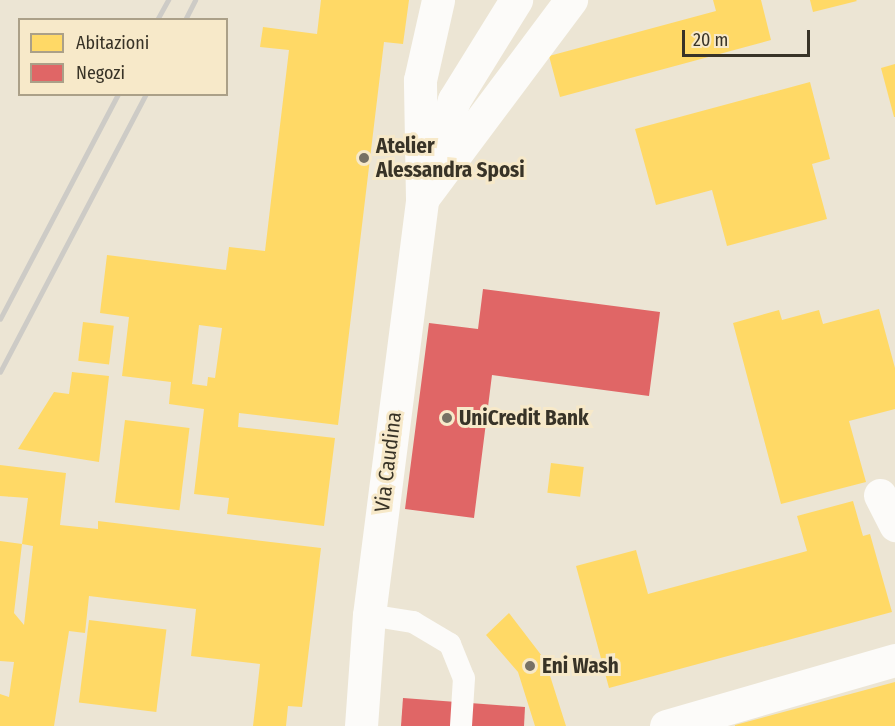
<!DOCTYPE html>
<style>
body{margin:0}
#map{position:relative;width:895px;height:726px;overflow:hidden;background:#ece5d4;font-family:"Fira Sans Condensed",sans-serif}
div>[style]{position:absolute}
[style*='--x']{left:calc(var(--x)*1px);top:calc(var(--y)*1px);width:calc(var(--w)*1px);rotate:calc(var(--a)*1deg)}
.homes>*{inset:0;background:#ffd966;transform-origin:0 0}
.shops>*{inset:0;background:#e06666}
.service>*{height:22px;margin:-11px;padding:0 11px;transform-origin:11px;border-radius:11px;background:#fcfbf9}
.minor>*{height:33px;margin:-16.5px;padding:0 16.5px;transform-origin:16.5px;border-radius:16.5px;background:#fcfbf9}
.tertiary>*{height:33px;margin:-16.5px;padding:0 16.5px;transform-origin:16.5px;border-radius:16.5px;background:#fcfbf9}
.secondary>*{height:33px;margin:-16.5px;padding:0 16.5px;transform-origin:16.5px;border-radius:16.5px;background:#fcfbf9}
.rail>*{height:4.5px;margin:-2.25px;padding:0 2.25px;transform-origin:2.25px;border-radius:2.25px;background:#cdcbc6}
.dots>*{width:16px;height:16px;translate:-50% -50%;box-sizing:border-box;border:3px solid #f7e9c9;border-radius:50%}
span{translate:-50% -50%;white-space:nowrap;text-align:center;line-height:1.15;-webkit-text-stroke:6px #f7e9c9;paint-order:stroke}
.poi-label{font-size:21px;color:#383327;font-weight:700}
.left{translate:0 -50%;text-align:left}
.street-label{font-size:21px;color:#383327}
.legend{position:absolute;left:18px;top:18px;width:210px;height:78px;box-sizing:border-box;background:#f7e9c9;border:2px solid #aba088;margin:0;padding:8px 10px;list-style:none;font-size:18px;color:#383327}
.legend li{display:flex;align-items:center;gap:12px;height:30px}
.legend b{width:30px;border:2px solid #aba088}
.scale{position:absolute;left:682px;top:30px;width:128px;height:27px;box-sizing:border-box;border:3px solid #383327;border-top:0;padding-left:8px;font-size:18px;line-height:21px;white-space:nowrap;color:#383327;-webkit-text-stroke:4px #f7e9c9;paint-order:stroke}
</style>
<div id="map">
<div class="homes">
<i style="clip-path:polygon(evenodd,321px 0,409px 0,403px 44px,384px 42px,338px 425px,239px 413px,238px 427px,335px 438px,324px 526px,227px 514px,229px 498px,194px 494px,204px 409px,169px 404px,171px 382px,122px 376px,129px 317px,100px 313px,107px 255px,226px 270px,229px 247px,265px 251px,289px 50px,260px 47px,263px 27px,317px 34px,321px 0,199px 325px,222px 328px,215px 378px,208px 377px,207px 386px,192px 384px,199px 325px)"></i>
<i style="clip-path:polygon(713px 0,761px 0,771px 40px,560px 97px,549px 56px,716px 11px)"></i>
<i style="clip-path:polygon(810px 0,856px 0,857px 1px,813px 12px)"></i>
<i style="clip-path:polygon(895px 64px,895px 117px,894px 117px,881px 68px)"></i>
<i style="clip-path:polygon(810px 82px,830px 159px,812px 164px,827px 219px,727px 246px,712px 190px,656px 205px,635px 129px)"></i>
<i style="clip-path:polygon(879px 309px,895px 368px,895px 409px,849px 421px,866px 482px,781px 504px,733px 323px,779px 310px,782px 320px,819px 310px,823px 324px)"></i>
<i style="left:83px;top:322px;width:31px;height:39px;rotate:7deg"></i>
<i style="clip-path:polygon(72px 372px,109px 376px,99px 462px,18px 449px,54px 392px,69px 394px)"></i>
<i style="left:125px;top:420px;width:65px;height:83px;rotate:7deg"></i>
<i style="left:551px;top:463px;width:33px;height:30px;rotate:7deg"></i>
<i style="clip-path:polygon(evenodd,0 465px,66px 473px,60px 525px,98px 529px,98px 521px,321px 548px,302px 707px,288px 706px,286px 726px,253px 726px,260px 664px,191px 656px,196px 609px,89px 596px,85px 633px,69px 631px,54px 726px,0 726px,0 694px,9px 697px,14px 662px,0 661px,0 541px,22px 544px,28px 498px,0 496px,0 465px,22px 544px,33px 546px,24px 625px,14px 613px,22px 544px)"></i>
<i style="clip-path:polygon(853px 501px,863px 536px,870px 534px,892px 612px,609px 688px,576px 566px,636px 550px,648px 594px,807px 551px,797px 516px)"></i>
<i style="clip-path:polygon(509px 613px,545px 660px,566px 726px,535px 726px,518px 672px,486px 635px)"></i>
<i style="left:89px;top:620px;width:78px;height:83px;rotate:7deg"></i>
<i style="clip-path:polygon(895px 682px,895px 726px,735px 726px,735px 725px)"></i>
</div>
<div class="shops">
<i style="clip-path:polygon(483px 289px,660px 312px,649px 396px,492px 375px,474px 518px,405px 509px,429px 323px,478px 329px)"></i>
<i style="clip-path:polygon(403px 698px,525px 707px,524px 726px,401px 726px)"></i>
</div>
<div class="service">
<i style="--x:369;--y:615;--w:45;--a:9"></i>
<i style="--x:413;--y:622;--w:43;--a:30.7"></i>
<i style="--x:450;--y:644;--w:37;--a:68"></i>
<i style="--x:464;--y:678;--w:48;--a:93.6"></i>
</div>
<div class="minor">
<i style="--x:880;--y:495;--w:34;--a:63"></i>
<i style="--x:666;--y:726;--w:238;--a:-16.1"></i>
</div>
<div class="tertiary">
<i style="--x:424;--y:192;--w:97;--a:-71.9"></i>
<i style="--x:454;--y:100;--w:118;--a:-58.2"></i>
</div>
<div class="secondary">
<i style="--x:422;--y:199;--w:249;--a:-53.2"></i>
<i style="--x:361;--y:726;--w:111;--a:-85.9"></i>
<i style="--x:369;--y:615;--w:419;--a:-82.7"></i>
<i style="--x:422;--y:199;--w:119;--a:-91"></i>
<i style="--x:420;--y:80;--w:82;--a:-77.3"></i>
</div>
<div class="rail">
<i style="--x:157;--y:20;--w:23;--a:-61"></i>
<i style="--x:185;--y:20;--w:22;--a:-63"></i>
<i style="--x:0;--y:319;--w:254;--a:-62.3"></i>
<i style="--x:0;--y:372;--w:314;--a:-62.3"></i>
</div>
<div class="dots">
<i style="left:364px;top:158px;background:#777164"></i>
<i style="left:447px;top:418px;background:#777164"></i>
<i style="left:530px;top:666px;background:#777164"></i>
</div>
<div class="poi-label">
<span class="left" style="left:376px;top:158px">Atelier<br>Alessandra Sposi</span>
<span class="left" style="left:459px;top:418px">UniCredit Bank</span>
<span class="left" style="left:542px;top:666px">Eni Wash</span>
</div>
<div class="street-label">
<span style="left:388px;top:462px;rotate:-83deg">Via Caudina</span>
</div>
<ul class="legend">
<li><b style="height:16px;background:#ffd966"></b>Abitazioni</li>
<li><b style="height:16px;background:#e06666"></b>Negozi</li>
</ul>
<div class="scale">20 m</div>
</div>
